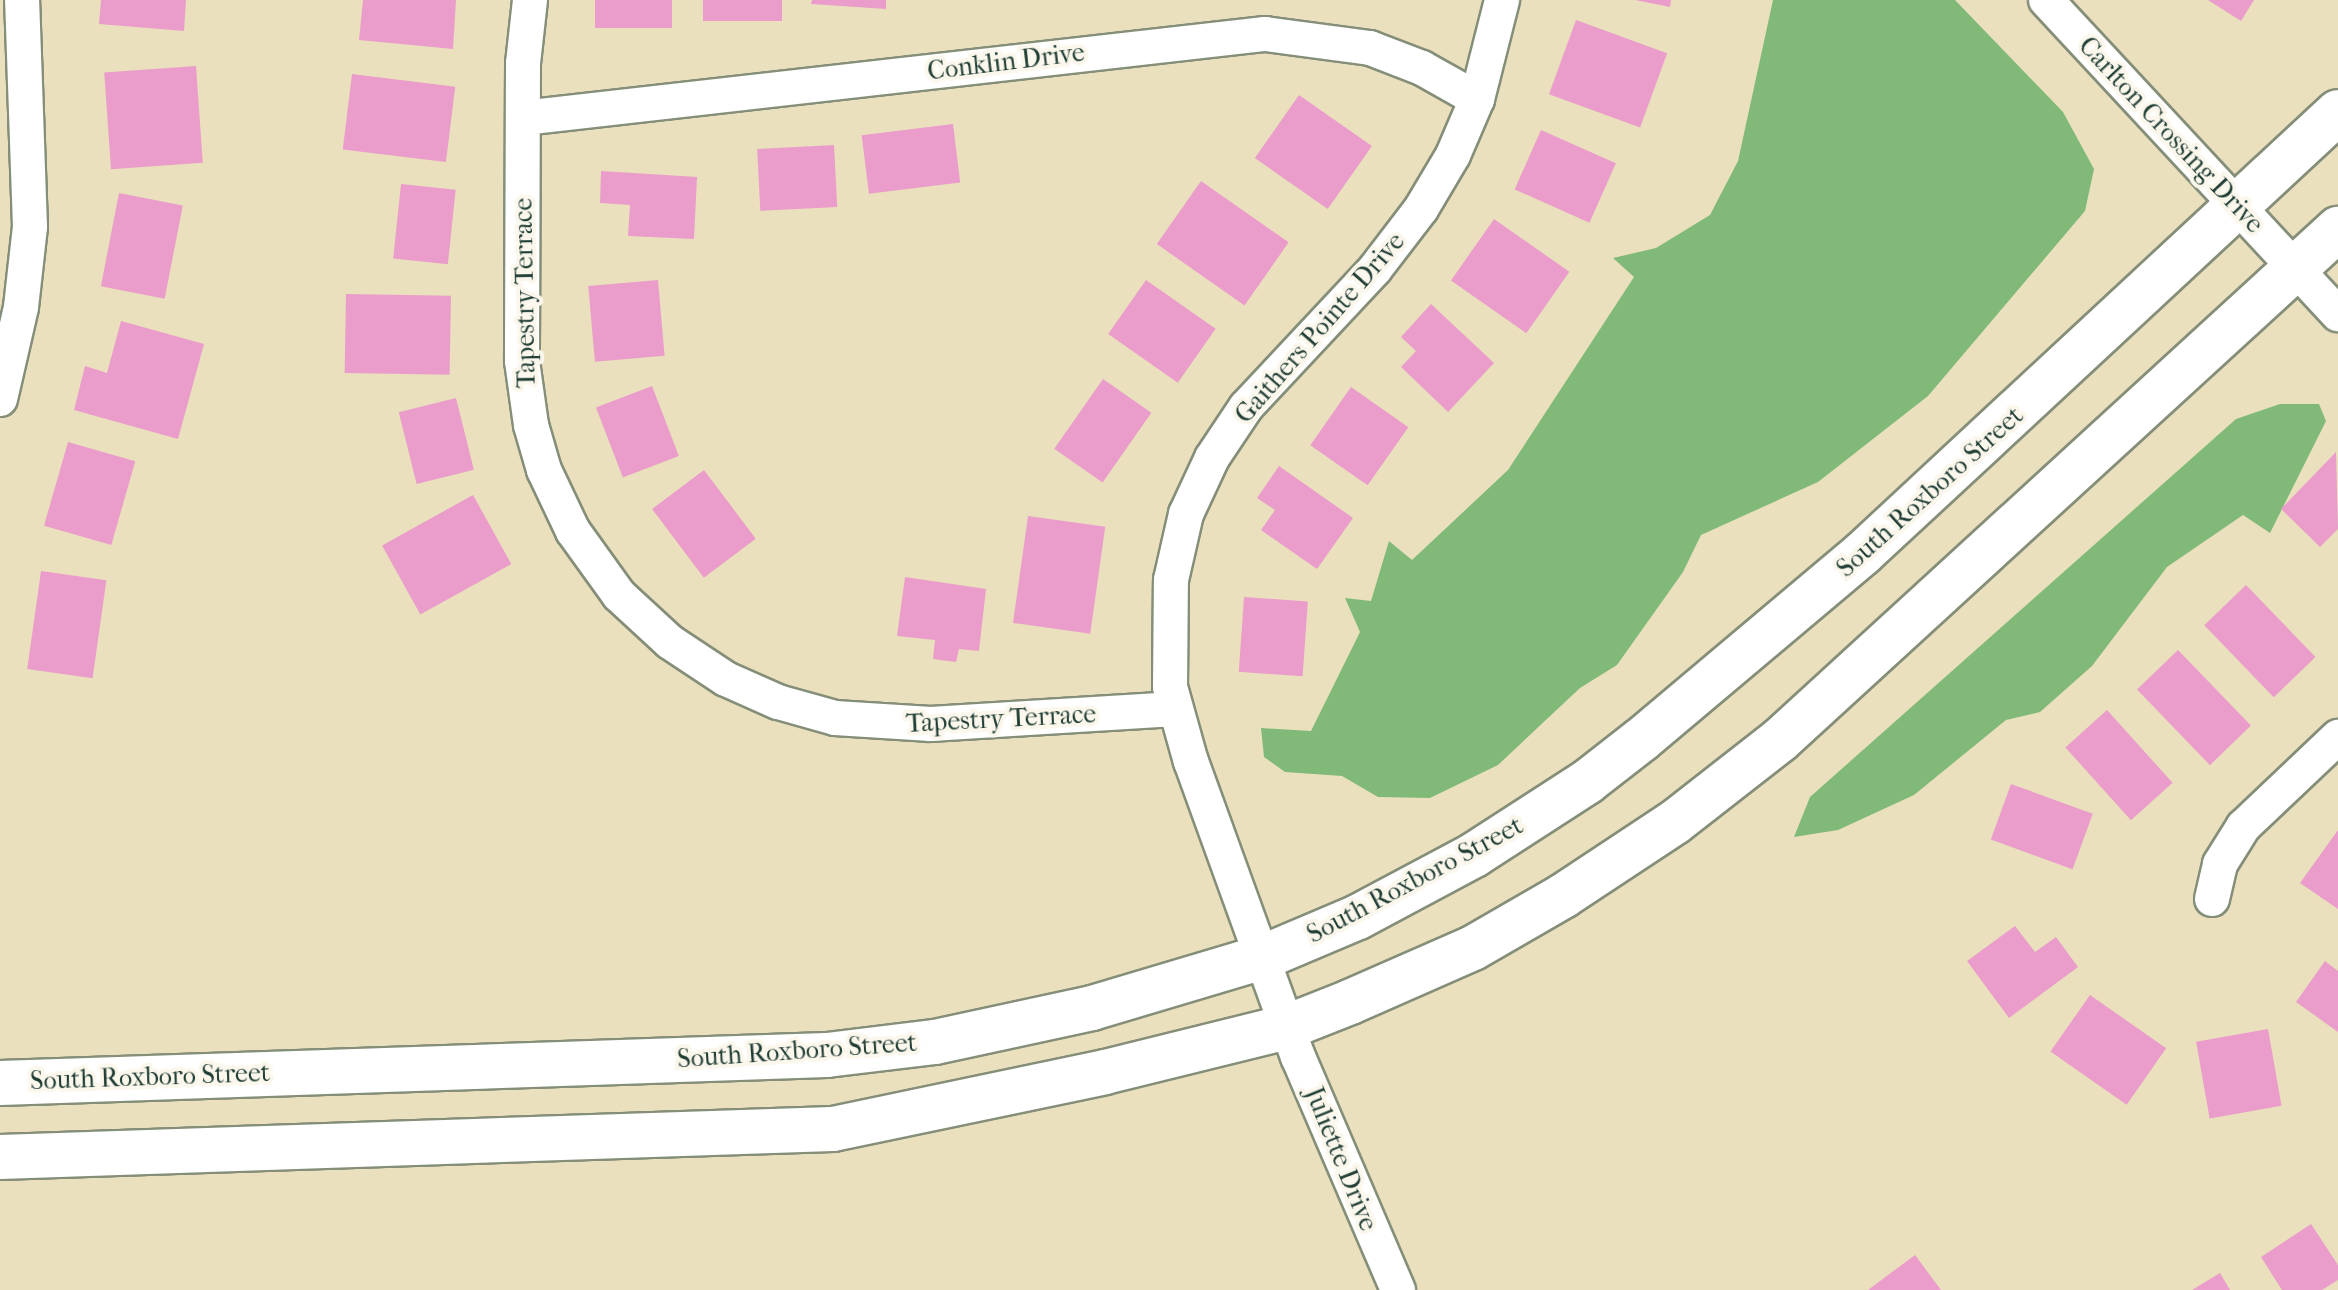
<!DOCTYPE html>
<style>
body{margin:0}
#map{position:relative;width:2338px;height:1290px;overflow:hidden;background:#eae0bd;font-family:"IM FELL French Canon",serif}
div>[style]{position:absolute}
[style*='--x']{left:calc(var(--x)*1px);top:calc(var(--y)*1px);width:calc(var(--w)*1px);rotate:calc(var(--a)*1deg)}
.forest>*{inset:0;background:#81ba78}
.building>*{inset:0;background:#ea9dca;transform-origin:0 0}
.roads{filter:drop-shadow(2px 0 #848e78) drop-shadow(-2px 0 #848e78) drop-shadow(0 2px #848e78) drop-shadow(0 -2px #848e78)}
.minor>*{height:34px;margin:-17px;padding:0 17px;transform-origin:17px;border-radius:17px;background:#fff}
.tertiary>*{height:44px;margin:-22px;padding:0 22px;transform-origin:22px;border-radius:22px;background:#fff}
span{translate:-50% -50%;white-space:nowrap;text-align:center;line-height:1.15;-webkit-text-stroke:8px #fbf7ec;paint-order:stroke}
.street-label{font-size:26px;color:#1f3d34}
</style>
<div id="map">
<div class="forest">
<i style="clip-path:polygon(1773px 0,1955px 0,2063px 112px,2094px 169px,2085px 211px,1928px 396px,1818px 482px,1701px 535px,1683px 572px,1617px 665px,1580px 688px,1498px 765px,1430px 798px,1378px 797px,1342px 776px,1285px 772px,1264px 757px,1261px 728px,1311px 731px,1360px 632px,1345px 598px,1371px 601px,1389px 541px,1412px 560px,1508px 470px,1634px 277px,1613px 258px,1656px 248px,1710px 215px,1738px 161px)"></i>
<i style="clip-path:polygon(2280px 404px,2319px 404px,2326px 421px,2270px 533px,2243px 515px,2167px 567px,2092px 666px,2040px 712px,2006px 720px,1914px 795px,1838px 830px,1794px 837px,1810px 797px,2236px 419px)"></i>
</div>
<div class="building">
<i style="clip-path:polygon(101px 0,186px 0,184px 31px,99px 24px)"></i>
<i style="clip-path:polygon(363px 0,456px 0,453px 49px,359px 40px)"></i>
<i style="left:595px;top:0;width:77px;height:28px"></i>
<i style="left:703px;top:0;width:79px;height:21px"></i>
<i style="clip-path:polygon(812px 0,886px 0,886px 9px,811px 4px)"></i>
<i style="clip-path:polygon(1635px 0,1671px 0,1670px 7px)"></i>
<i style="clip-path:polygon(2208px 0,2254px 0,2241px 21px)"></i>
<i style="left:1576px;top:20px;width:97px;height:79px;rotate:20deg"></i>
<i style="left:196px;top:66px;width:97px;height:92px;rotate:86deg"></i>
<i style="left:352px;top:74px;width:104px;height:76px;rotate:7deg"></i>
<i style="left:1299px;top:95px;width:89px;height:77px;rotate:35deg"></i>
<i style="left:953px;top:124px;width:59px;height:92px;rotate:83deg"></i>
<i style="left:1541px;top:130px;width:82px;height:65px;rotate:24deg"></i>
<i style="left:834px;top:145px;width:62px;height:77px;rotate:87deg"></i>
<i style="clip-path:polygon(601px 171px,697px 177px,694px 239px,628px 236px,630px 205px,600px 203px)"></i>
<i style="left:1201px;top:181px;width:107px;height:77px;rotate:35deg"></i>
<i style="left:401px;top:184px;width:55px;height:75px;rotate:6deg"></i>
<i style="left:119px;top:193px;width:65px;height:95px;rotate:11deg"></i>
<i style="left:1494px;top:219px;width:92px;height:75px;rotate:35deg"></i>
<i style="left:658px;top:280px;width:76px;height:70px;rotate:85deg"></i>
<i style="left:1146px;top:280px;width:85px;height:66px;rotate:35deg"></i>
<i style="left:346px;top:294px;width:105px;height:79px;rotate:1deg"></i>
<i style="clip-path:polygon(1431px 304px,1494px 363px,1448px 412px,1401px 367px,1416px 351px,1401px 337px)"></i>
<i style="clip-path:polygon(121px 321px,204px 344px,178px 439px,74px 410px,85px 366px,107px 373px)"></i>
<i style="left:1103px;top:379px;width:59px;height:85px;rotate:35deg"></i>
<i style="left:652px;top:386px;width:75px;height:60px;rotate:69deg"></i>
<i style="left:1351px;top:387px;width:70px;height:71px;rotate:35deg"></i>
<i style="left:456px;top:398px;width:74px;height:59px;rotate:76deg"></i>
<i style="left:68px;top:442px;width:70px;height:87px;rotate:16deg"></i>
<i style="clip-path:polygon(2336px 452px,2338px 529px,2320px 547px,2281px 509px)"></i>
<i style="clip-path:polygon(1279px 466px,1353px 518px,1317px 569px,1261px 530px,1275px 510px,1257px 498px)"></i>
<i style="left:704px;top:470px;width:86px;height:65px;rotate:53deg"></i>
<i style="left:473px;top:495px;width:79px;height:104px;rotate:61deg"></i>
<i style="left:1028px;top:516px;width:78px;height:108px;rotate:8deg"></i>
<i style="left:41px;top:571px;width:66px;height:99px;rotate:8deg"></i>
<i style="clip-path:polygon(905px 577px,986px 589px,979px 651px,959px 649px,956px 662px,933px 659px,935px 640px,897px 636px)"></i>
<i style="left:2246px;top:585px;width:100px;height:58px;rotate:46deg"></i>
<i style="left:1244px;top:597px;width:64px;height:75px;rotate:4deg"></i>
<i style="left:2178px;top:650px;width:105px;height:57px;rotate:46deg"></i>
<i style="left:2107px;top:710px;width:98px;height:56px;rotate:48deg"></i>
<i style="left:2011px;top:784px;width:87px;height:59px;rotate:20deg"></i>
<i style="clip-path:polygon(2338px 830px,2338px 909px,2300px 883px)"></i>
<i style="clip-path:polygon(2015px 926px,2035px 952px,2056px 937px,2078px 967px,2009px 1018px,1967px 961px)"></i>
<i style="clip-path:polygon(2325px 961px,2338px 971px,2338px 1032px,2296px 1002px)"></i>
<i style="left:2090px;top:995px;width:93px;height:69px;rotate:35deg"></i>
<i style="left:2268px;top:1029px;width:78px;height:73px;rotate:80deg"></i>
<i style="clip-path:polygon(2311px 1224px,2338px 1265px,2338px 1280px,2322px 1290px,2282px 1290px,2261px 1257px)"></i>
<i style="clip-path:polygon(1915px 1255px,1941px 1290px,1868px 1290px)"></i>
<i style="clip-path:polygon(2220px 1273px,2230px 1290px,2192px 1290px)"></i>
</div>
<div class="roads">
<div class="minor">
<i style="--x:530;--y:0;--w:63;--a:96.3"></i>
<i style="--x:523;--y:63;--w:298;--a:90.2"></i>
<i style="--x:522;--y:361;--w:65;--a:82"></i>
<i style="--x:531;--y:425;--w:47;--a:73.9"></i>
<i style="--x:544;--y:470;--w:68;--a:64.6"></i>
<i style="--x:573;--y:531;--w:79;--a:54.3"></i>
<i style="--x:619;--y:595;--w:69;--a:42.7"></i>
<i style="--x:670;--y:642;--w:67;--a:33.5"></i>
<i style="--x:726;--y:679;--w:57;--a:23.9"></i>
<i style="--x:778;--y:702;--w:59;--a:15.7"></i>
<i style="--x:835;--y:718;--w:96;--a:3.6"></i>
<i style="--x:931;--y:724;--w:244;--a:-3.5"></i>
<i style="--x:2046;--y:0;--w:429;--a:47.1"></i>
<i style="--x:523;--y:118;--w:747;--a:-6.46"></i>
<i style="--x:1265;--y:34;--w:106;--a:7.6"></i>
<i style="--x:1370;--y:48;--w:56;--a:21"></i>
<i style="--x:1422;--y:68;--w:63;--a:29.4"></i>
<i style="--x:0;--y:399;--w:94;--a:-77.1"></i>
<i style="--x:21;--y:307;--w:81;--a:-83.6"></i>
<i style="--x:30;--y:227;--w:227;--a:-92"></i>
<i style="--x:2212;--y:899;--w:36;--a:-77"></i>
<i style="--x:2220;--y:864;--w:44;--a:-58.1"></i>
<i style="--x:2243;--y:827;--w:131;--a:-43.5"></i>
<i style="--x:1398;--y:1290;--w:254;--a:-113.2"></i>
<i style="--x:1298;--y:1057;--w:314;--a:-109.9"></i>
<i style="--x:1191;--y:762;--w:78;--a:-105.6"></i>
<i style="--x:1170;--y:687;--w:107;--a:-89.5"></i>
<i style="--x:1171;--y:580;--w:68;--a:-77.2"></i>
<i style="--x:1186;--y:514;--w:62;--a:-65.1"></i>
<i style="--x:1212;--y:458;--w:61;--a:-56.3"></i>
<i style="--x:1246;--y:407;--w:189;--a:-46.9"></i>
<i style="--x:1375;--y:269;--w:76;--a:-52.5"></i>
<i style="--x:1421;--y:209;--w:63;--a:-59.3"></i>
<i style="--x:1453;--y:155;--w:61;--a:-66.8"></i>
<i style="--x:1477;--y:99;--w:102;--a:-75.8"></i>
</div>
<div class="tertiary">
<i style="--x:0;--y:1083;--w:827;--a:-1.94"></i>
<i style="--x:827;--y:1055;--w:109;--a:-6.9"></i>
<i style="--x:935;--y:1042;--w:161;--a:-12.2"></i>
<i style="--x:1092;--y:1008;--w:182;--a:-16.6"></i>
<i style="--x:1266;--y:956;--w:100;--a:-23"></i>
<i style="--x:1358;--y:917;--w:132;--a:-28.1"></i>
<i style="--x:1474;--y:855;--w:135;--a:-32.9"></i>
<i style="--x:1587;--y:782;--w:68;--a:-37.9"></i>
<i style="--x:1641;--y:740;--w:290;--a:-40.1"></i>
<i style="--x:1863;--y:553;--w:648;--a:-42.87"></i>
<i style="--x:0;--y:1157;--w:833;--a:-1.93"></i>
<i style="--x:833;--y:1129;--w:278;--a:-11.8"></i>
<i style="--x:1105;--y:1072;--w:187;--a:-13.9"></i>
<i style="--x:1287;--y:1027;--w:68;--a:-21.6"></i>
<i style="--x:1350;--y:1002;--w:134;--a:-23.7"></i>
<i style="--x:1473;--y:948;--w:104;--a:-30"></i>
<i style="--x:1563;--y:896;--w:134;--a:-33.5"></i>
<i style="--x:1675;--y:822;--w:133;--a:-38"></i>
<i style="--x:1780;--y:740;--w:757;--a:-42.48"></i>
</div>
</div>
<div class="street-label">
<span style="left:1006px;top:62px;rotate:-7deg">Conklin Drive</span>
<span style="left:2171px;top:135px;rotate:47deg">Carlton Crossing Drive</span>
<span style="left:525px;top:293px;rotate:-91deg">Tapestry Terrace</span>
<span style="left:1320px;top:328px;rotate:-49deg">Gaithers Pointe Drive</span>
<span style="left:1930px;top:492px;rotate:-42deg">South Roxboro Street</span>
<span style="left:1001px;top:719px;rotate:-3deg">Tapestry Terrace</span>
<span style="left:1415px;top:880px;rotate:-28deg">South Roxboro Street</span>
<span style="left:797px;top:1051px;rotate:-4deg">South Roxboro Street</span>
<span style="left:150px;top:1077px;rotate:-2deg">South Roxboro Street</span>
<span style="left:1341px;top:1159px;rotate:68deg">Juliette Drive</span>
</div>
</div>
